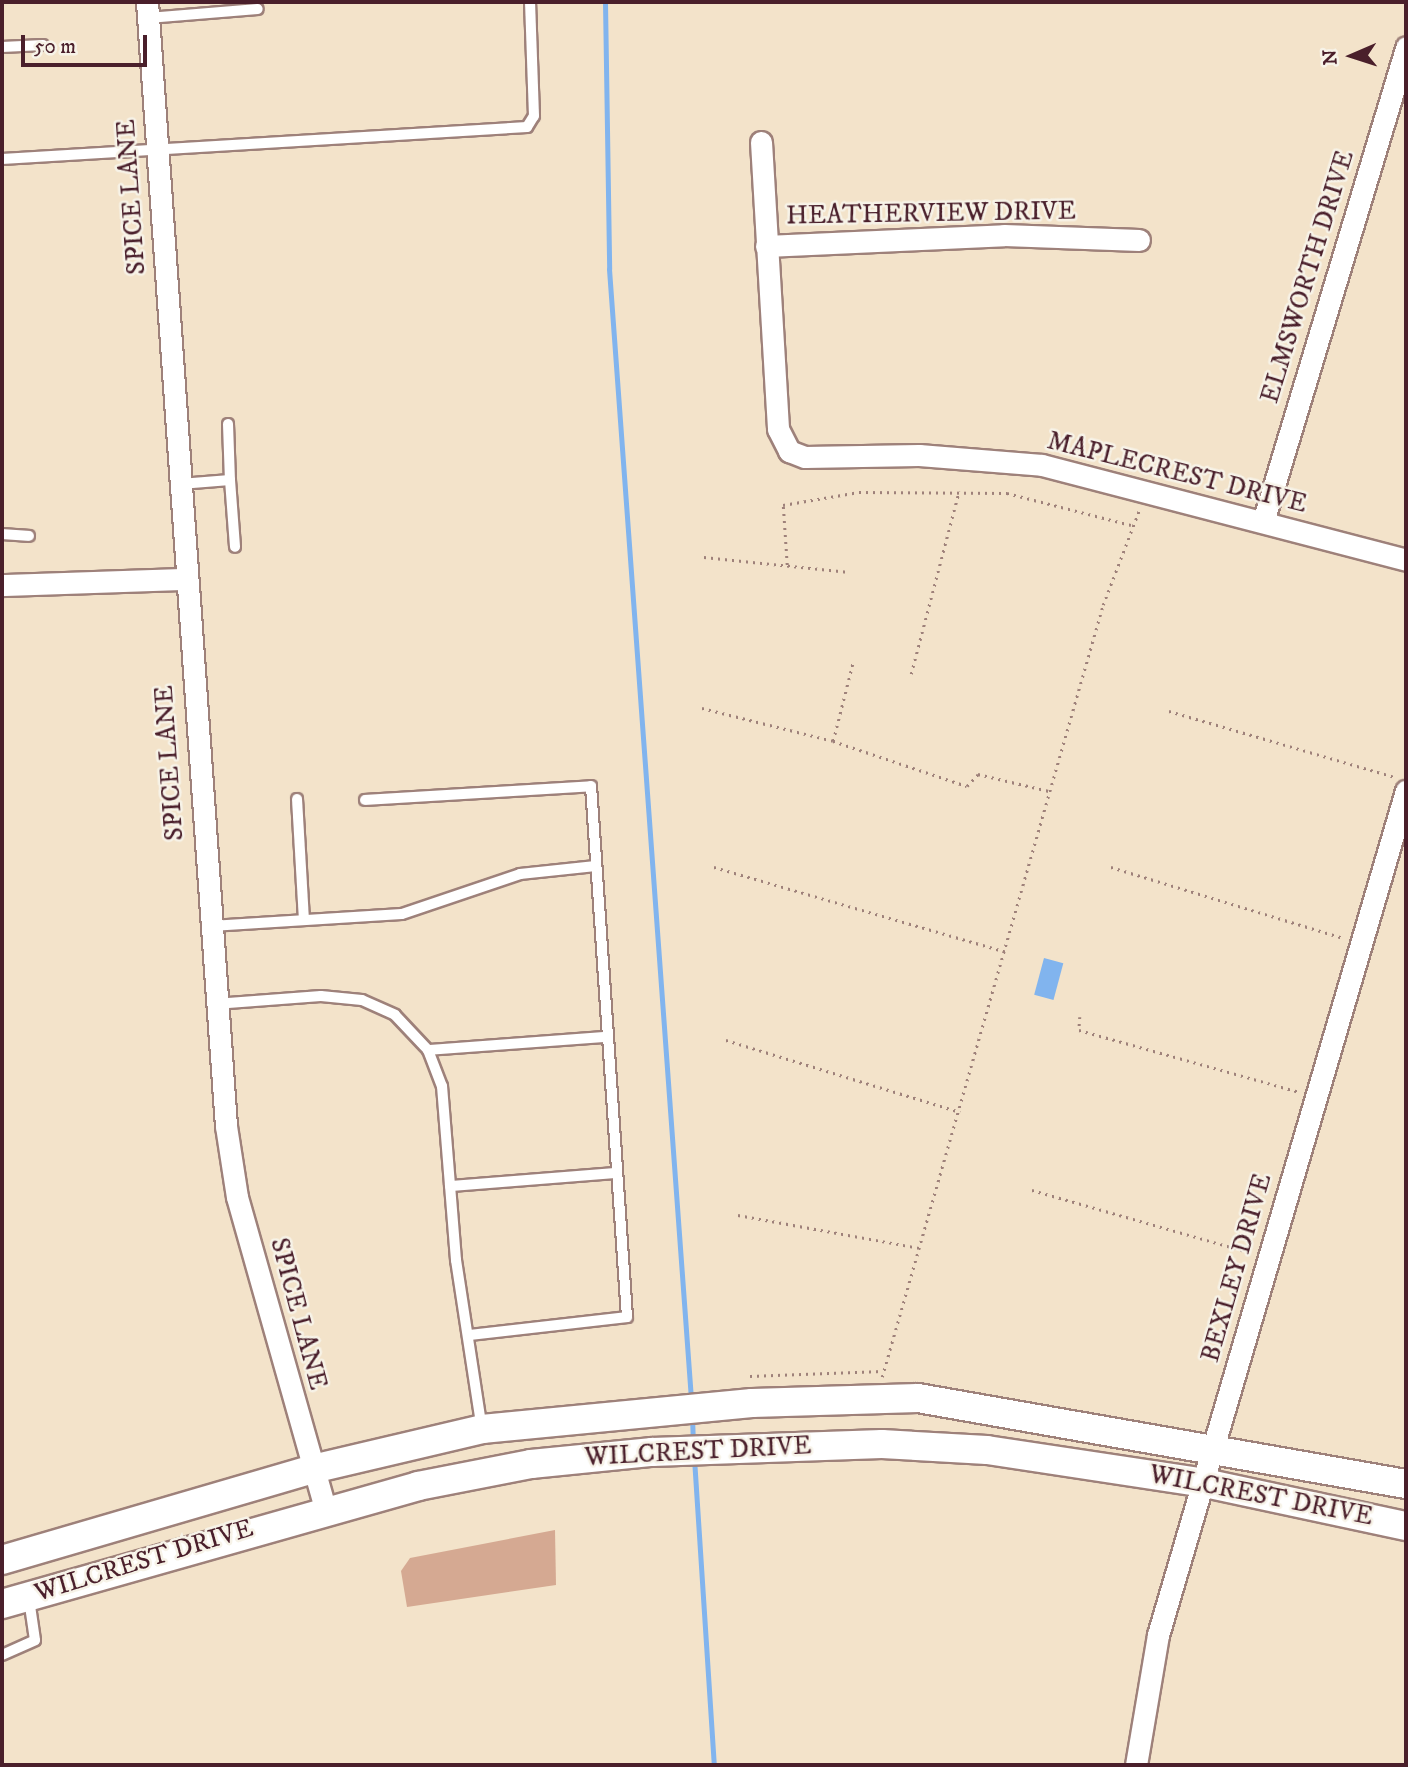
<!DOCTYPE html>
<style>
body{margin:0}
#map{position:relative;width:1408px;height:1767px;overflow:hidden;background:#f3e3ca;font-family:"IM FELL DW Pica",serif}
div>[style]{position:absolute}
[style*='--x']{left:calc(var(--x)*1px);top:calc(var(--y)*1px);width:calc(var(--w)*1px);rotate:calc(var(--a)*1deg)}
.water>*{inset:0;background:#81b4ee;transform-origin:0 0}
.stream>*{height:5px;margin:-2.5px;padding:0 2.5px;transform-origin:2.5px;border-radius:2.5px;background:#81b4ee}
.building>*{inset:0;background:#d5a992}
.path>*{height:2.5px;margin-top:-1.25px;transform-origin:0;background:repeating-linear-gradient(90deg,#9e817a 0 2px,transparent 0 7px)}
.roads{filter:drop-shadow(2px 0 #9e817a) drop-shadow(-2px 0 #9e817a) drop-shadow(0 2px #9e817a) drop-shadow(0 -2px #9e817a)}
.lane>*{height:10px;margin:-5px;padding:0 5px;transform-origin:5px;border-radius:5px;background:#fff}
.street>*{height:21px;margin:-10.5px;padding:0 10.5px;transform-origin:10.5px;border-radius:10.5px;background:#fff}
.secondary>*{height:28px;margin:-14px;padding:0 14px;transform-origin:14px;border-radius:14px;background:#fff}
span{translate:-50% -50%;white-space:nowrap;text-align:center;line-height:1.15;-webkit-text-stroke:5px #f7f3e8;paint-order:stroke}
.street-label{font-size:26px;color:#4a1f2b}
.frame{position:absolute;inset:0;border:4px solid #4a1f2b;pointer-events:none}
.north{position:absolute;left:1317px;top:21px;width:70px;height:70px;-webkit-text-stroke:5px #f7f3e8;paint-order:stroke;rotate:267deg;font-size:19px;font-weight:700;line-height:28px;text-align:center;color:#4a1f2b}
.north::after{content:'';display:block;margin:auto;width:24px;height:32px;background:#4a1f2b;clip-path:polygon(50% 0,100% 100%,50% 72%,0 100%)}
.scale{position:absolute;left:21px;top:35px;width:126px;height:32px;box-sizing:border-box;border:4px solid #4a1f2b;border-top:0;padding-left:9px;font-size:21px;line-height:24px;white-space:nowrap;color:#4a1f2b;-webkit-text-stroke:5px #f7f3e8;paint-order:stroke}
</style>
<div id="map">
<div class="water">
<i style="left:1044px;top:958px;width:20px;height:38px;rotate:15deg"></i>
</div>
<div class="stream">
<i style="--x:605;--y:2;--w:267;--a:89.1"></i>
<i style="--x:609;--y:269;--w:1133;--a:85.85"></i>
<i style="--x:692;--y:1416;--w:25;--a:88"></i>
<i style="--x:694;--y:1458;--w:308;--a:86.3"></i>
</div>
<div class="building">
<i style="clip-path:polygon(555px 1530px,556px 1585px,407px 1607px,401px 1571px,410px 1558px)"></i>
</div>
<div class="path">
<i style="--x:704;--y:557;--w:146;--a:5.9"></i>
<i style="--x:787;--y:565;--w:60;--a:-93.8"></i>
<i style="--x:783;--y:505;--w:77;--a:-9.7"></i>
<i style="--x:859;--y:492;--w:148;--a:0.4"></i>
<i style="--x:1007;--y:493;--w:128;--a:14.5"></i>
<i style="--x:911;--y:674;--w:189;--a:-75.3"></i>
<i style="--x:702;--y:708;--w:135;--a:14.1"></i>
<i style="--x:833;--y:741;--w:141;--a:18.6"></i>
<i style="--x:967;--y:786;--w:16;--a:-47"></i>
<i style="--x:978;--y:774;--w:73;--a:13.5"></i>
<i style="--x:1169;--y:711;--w:234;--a:16.3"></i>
<i style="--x:833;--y:741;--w:81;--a:-75.8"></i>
<i style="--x:714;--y:867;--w:304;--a:16.2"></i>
<i style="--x:1111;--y:867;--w:243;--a:17"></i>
<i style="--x:1080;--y:1017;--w:13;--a:94"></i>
<i style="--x:1079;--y:1030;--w:229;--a:15.7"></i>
<i style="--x:726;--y:1040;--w:245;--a:17.1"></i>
<i style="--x:1032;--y:1190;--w:229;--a:16"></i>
<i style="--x:738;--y:1215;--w:184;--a:10.3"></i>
<i style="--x:750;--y:1376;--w:133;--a:-2.2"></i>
<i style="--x:882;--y:1377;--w:803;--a:-74.03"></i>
<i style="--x:1103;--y:605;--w:104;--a:-69.1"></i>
</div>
<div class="roads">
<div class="lane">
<i style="--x:148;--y:18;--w:110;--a:-4.7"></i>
<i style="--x:2;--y:47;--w:41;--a:-2.8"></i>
<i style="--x:2;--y:159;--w:526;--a:-3.49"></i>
<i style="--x:527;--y:127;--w:13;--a:-58"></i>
<i style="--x:534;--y:116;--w:114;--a:-92"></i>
<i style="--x:228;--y:424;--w:56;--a:88"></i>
<i style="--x:180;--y:484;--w:50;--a:-4.6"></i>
<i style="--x:230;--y:480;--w:67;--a:85.7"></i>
<i style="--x:2;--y:534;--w:27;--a:4"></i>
<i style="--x:297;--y:799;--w:121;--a:86.7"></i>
<i style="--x:365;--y:800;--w:226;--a:-3.5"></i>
<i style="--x:591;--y:786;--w:532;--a:86.12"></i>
<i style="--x:627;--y:1317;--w:160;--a:173.5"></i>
<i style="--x:211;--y:926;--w:191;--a:-3.6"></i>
<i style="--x:402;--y:914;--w:125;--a:-18.7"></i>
<i style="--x:520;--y:874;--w:76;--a:-6"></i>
<i style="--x:215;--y:1004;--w:106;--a:-4.3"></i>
<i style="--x:321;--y:996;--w:41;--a:5.6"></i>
<i style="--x:362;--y:1000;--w:36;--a:24"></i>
<i style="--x:395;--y:1015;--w:48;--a:46.7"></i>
<i style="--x:428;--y:1050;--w:39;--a:69"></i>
<i style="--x:442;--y:1086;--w:175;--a:85.4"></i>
<i style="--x:456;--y:1260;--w:171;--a:81.3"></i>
<i style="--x:428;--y:1050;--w:178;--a:-4.2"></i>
<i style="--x:450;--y:1186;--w:167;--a:-4.5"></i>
<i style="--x:2;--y:1655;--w:36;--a:-24"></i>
<i style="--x:35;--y:1640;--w:41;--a:-98.3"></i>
</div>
<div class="street">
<i style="--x:147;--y:2;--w:1127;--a:85.98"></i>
<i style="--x:226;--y:1126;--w:72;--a:81.2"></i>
<i style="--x:237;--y:1197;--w:322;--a:74.2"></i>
<i style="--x:761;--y:142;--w:288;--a:86.6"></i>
<i style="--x:778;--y:429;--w:25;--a:63"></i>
<i style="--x:789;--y:451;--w:17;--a:21"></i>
<i style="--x:805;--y:457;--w:114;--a:-1"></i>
<i style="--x:919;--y:455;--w:123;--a:4.6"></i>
<i style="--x:1042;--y:465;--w:376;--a:14.6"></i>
<i style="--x:766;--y:246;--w:238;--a:-2.6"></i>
<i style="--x:1004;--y:235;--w:135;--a:2.1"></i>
<i style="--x:1263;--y:522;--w:496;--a:-73.2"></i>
<i style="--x:2;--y:585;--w:184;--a:-1.9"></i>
<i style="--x:1136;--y:1765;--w:132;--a:-80.4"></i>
<i style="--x:1158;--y:1635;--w:880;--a:-73.63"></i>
</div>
<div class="secondary">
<i style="--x:2;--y:1560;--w:324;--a:-16.3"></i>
<i style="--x:313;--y:1469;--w:174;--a:-13.3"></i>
<i style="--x:482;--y:1429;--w:271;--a:-5.5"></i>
<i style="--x:752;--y:1403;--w:166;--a:-1.7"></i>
<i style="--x:918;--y:1398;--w:496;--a:10"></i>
<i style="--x:2;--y:1604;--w:432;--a:-15.8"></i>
<i style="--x:418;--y:1486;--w:115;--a:-11"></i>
<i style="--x:531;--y:1464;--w:122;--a:-5.7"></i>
<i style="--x:652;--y:1452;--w:230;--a:-2"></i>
<i style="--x:882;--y:1444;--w:105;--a:3.3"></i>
<i style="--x:987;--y:1450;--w:220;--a:8.6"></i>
<i style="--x:1205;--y:1483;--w:206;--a:12.1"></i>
</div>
</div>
<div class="street-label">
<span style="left:132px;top:197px;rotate:-94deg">SPICE LANE</span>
<span style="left:931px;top:214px;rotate:-1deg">HEATHERVIEW DRIVE</span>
<span style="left:1308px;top:277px;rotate:-73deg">ELMSWORTH DRIVE</span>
<span style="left:1177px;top:473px;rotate:14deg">MAPLECREST DRIVE</span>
<span style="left:170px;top:763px;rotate:-94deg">SPICE LANE</span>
<span style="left:1237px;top:1268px;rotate:-74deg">BEXLEY DRIVE</span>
<span style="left:298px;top:1314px;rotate:75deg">SPICE LANE</span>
<span style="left:698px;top:1452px;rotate:-3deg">WILCREST DRIVE</span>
<span style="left:1261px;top:1496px;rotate:11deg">WILCREST DRIVE</span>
<span style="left:144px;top:1561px;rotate:-17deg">WILCREST DRIVE</span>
</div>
<div class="frame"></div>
<div class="north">N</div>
<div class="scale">50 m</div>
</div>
